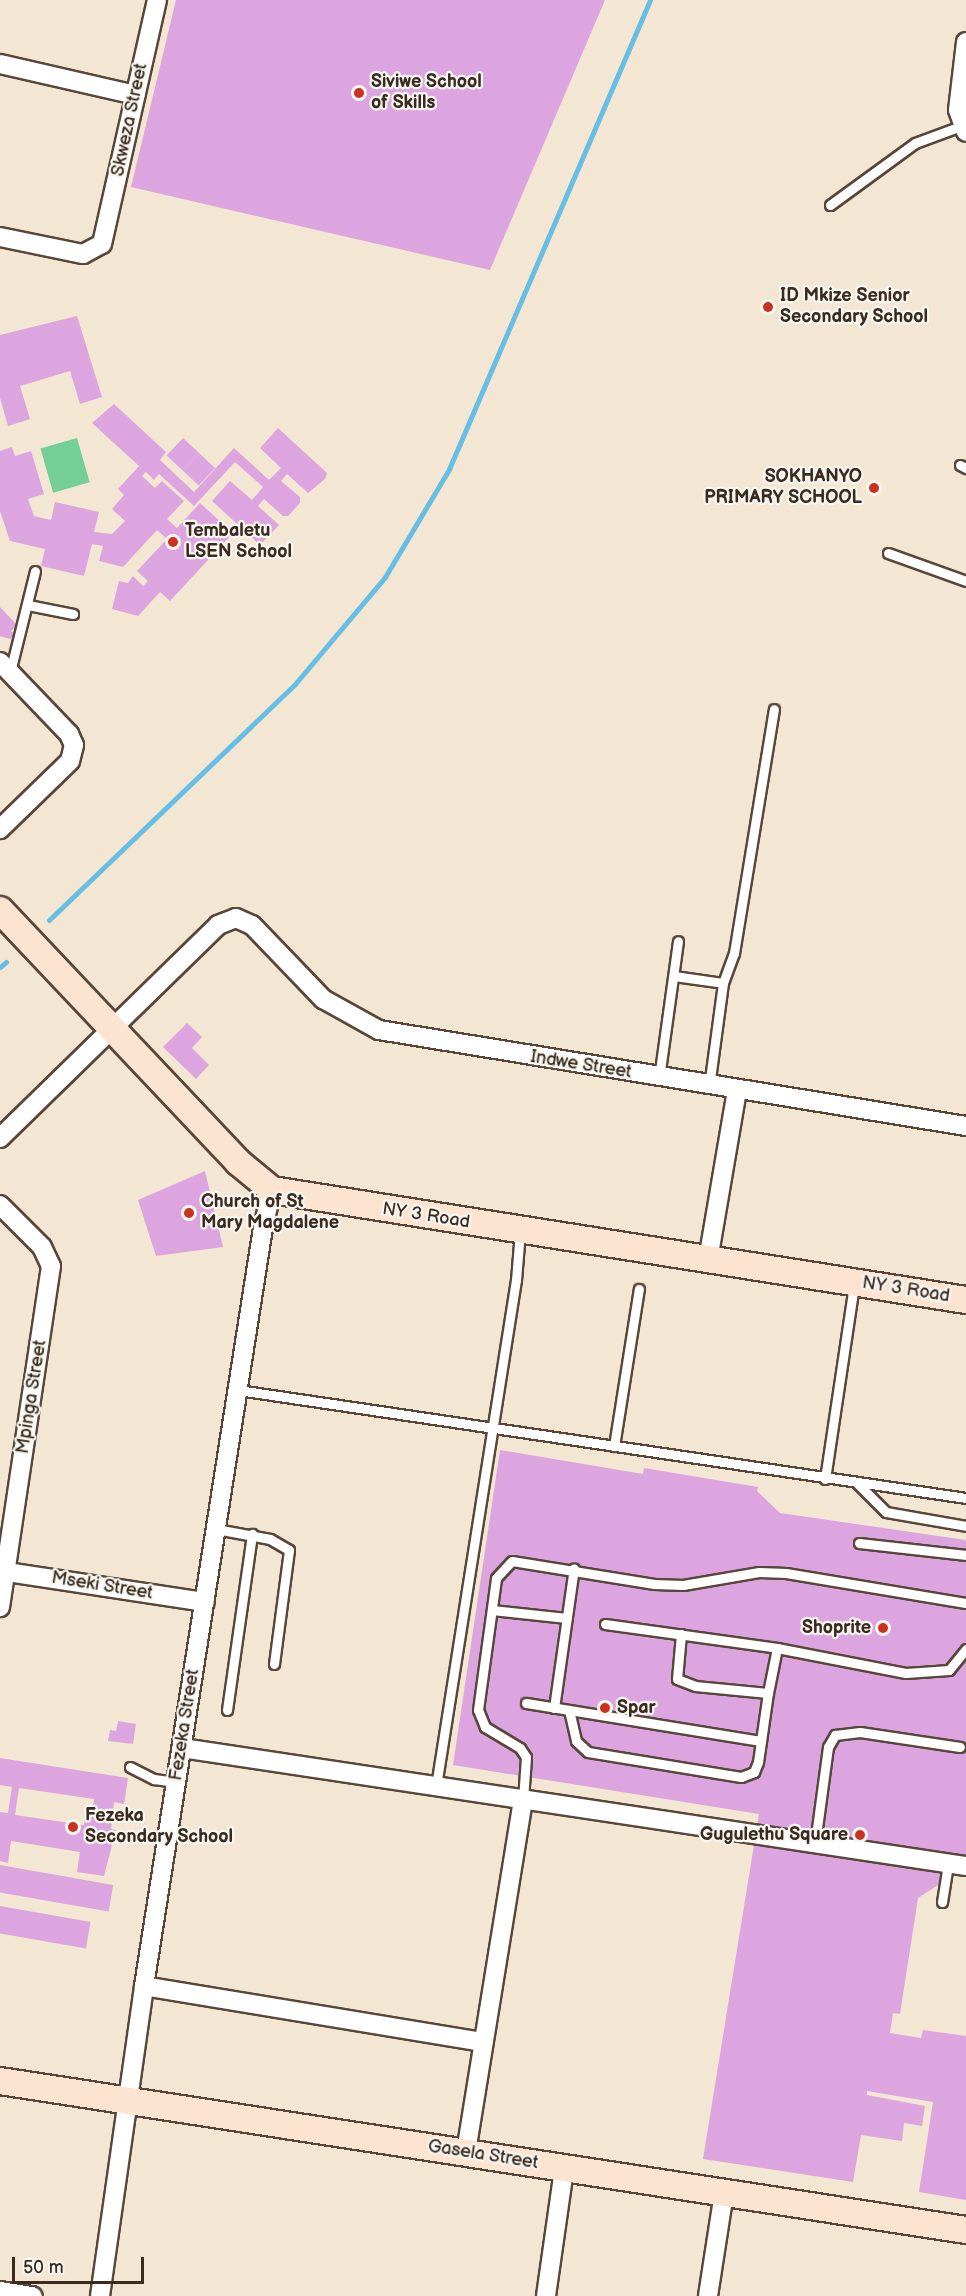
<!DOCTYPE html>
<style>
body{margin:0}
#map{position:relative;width:966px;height:2296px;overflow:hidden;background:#f3e6d2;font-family:"Balsamiq Sans",sans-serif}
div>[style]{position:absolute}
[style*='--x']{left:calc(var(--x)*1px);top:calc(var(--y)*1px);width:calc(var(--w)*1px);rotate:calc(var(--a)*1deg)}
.green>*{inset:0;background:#74cf96;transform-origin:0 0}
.stream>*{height:5px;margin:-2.5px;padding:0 2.5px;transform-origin:2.5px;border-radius:2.5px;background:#67bee4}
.building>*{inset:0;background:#dda5df;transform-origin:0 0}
.roads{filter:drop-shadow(2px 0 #574639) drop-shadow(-2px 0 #574639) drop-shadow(0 2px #574639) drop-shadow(0 -2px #574639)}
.lane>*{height:9px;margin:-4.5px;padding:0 4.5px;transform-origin:4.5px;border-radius:4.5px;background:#fff}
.street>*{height:18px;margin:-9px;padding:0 9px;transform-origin:9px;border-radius:9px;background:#fff}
.secondary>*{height:26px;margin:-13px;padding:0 13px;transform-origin:13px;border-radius:13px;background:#fde4d1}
.dots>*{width:16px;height:16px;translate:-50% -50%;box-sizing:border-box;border:3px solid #f6f6f2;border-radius:50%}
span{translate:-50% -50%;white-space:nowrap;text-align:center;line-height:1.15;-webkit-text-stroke:4.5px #f6f6f2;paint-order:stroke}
.poi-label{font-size:18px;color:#3b2a1e;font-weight:700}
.left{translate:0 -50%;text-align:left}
.right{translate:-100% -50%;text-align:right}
.street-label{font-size:18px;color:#3b2a1e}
.scale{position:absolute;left:12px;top:2257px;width:132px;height:27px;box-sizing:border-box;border:3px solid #3b2a1e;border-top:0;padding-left:8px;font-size:18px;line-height:21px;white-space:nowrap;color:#3b2a1e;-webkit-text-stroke:4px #f6f6f2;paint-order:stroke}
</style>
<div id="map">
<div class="green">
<i style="left:77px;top:438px;width:46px;height:38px;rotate:74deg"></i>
</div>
<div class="stream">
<i style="--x:49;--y:920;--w:341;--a:-43.8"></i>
<i style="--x:295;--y:684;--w:140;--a:-49.9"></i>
<i style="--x:385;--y:577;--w:126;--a:-59.3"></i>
<i style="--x:449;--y:469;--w:510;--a:-66.8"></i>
<i style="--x:0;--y:967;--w:8;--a:-40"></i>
</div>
<div class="building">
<i style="clip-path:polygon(176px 0,605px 0,490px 270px,131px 187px)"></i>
<i style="clip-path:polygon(77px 316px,102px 397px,80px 404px,70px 371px,20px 386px,30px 419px,8px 426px,0 398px,0 335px)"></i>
<i style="clip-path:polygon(114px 404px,166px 452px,160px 460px,194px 492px,234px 448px,269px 480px,281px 468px,260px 448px,278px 428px,327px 473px,325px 479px,308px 493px,287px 474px,281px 481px,300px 497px,300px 503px,288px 516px,283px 516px,264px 499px,258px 506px,279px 525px,260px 545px,212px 501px,230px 481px,252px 500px,263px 487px,235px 462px,194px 506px,159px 474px,154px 480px,146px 472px,142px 476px,155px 488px,162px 481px,184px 501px,167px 519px,177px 528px,200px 503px,233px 533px,170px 601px,160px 592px,138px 616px,112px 609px,119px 581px,128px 583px,133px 576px,143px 586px,148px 581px,137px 571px,167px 539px,157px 530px,123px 567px,99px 561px,103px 546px,92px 544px,84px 576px,41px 566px,45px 549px,10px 541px,0 511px,0 451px,12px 447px,15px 456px,31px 451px,44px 494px,28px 499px,34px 516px,51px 520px,55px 502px,99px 512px,94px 532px,112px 534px,125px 521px,112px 509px,124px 495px,118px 489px,139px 466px,92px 423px)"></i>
<i style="left:183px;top:438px;width:22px;height:24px;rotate:43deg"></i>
<i style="left:199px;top:453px;width:22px;height:24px;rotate:43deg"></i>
<i style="clip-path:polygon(0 607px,17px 625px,11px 631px,15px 635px,10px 639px,0 636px)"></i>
<i style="clip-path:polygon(187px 1023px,202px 1037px,192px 1048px,209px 1065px,196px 1079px,163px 1047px)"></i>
<i style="clip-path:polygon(205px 1171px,223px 1247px,156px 1256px,138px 1200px)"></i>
<i style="clip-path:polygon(500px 1450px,643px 1474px,644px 1468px,758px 1487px,757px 1491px,780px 1513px,966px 1540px,966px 1867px,918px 1898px,900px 2014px,893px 2013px,890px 2033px,921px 2038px,923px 2030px,966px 2036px,966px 2200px,919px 2192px,933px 2102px,867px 2091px,867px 2095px,925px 2106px,922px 2126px,904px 2123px,902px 2141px,861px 2135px,853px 2182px,703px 2159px,759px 1814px,453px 1765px)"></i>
<i style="clip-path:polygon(118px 1721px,136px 1724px,133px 1744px,108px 1741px,110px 1730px,116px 1731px)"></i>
<i style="clip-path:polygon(evenodd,0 1758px,128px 1778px,124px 1804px,114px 1802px,111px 1829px,116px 1830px,104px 1876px,77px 1872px,80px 1852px,11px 1841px,8px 1863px,0 1861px,0 1812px,8px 1813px,12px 1787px,0 1785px,0 1758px,19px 1788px,94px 1799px,93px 1806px,87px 1805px,84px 1825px,15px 1815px,19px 1788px)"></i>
<i style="left:0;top:1865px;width:115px;height:27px;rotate:10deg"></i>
<i style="left:0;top:1906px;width:92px;height:27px;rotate:10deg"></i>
</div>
<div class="roads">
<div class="lane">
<i style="--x:830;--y:205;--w:105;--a:-36.1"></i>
<i style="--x:915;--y:143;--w:49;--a:-20.3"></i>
<i style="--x:960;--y:465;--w:7;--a:27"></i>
<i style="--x:888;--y:553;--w:83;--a:19.7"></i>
<i style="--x:28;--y:605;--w:46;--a:11.3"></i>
<i style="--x:10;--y:672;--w:104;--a:-76.1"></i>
<i style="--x:674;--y:976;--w:49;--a:8.1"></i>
<i style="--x:723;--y:983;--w:104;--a:97.7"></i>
<i style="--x:723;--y:983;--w:32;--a:-70"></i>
<i style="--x:734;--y:953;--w:247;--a:-80.7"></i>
<i style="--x:659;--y:1078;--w:138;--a:-82.1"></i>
<i style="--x:238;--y:1390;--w:736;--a:8.44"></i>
<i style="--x:614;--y:1446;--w:159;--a:-81"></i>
<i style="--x:825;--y:1479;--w:196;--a:-81.5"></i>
<i style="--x:857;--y:1483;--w:41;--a:45"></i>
<i style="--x:886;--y:1512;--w:81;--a:9.9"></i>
<i style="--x:216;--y:1529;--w:55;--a:10.5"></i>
<i style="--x:270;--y:1539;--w:22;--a:30"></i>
<i style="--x:289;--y:1550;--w:115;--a:97.5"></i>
<i style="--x:859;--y:1543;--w:108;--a:6.4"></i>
<i style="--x:492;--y:1610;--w:75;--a:6.1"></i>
<i style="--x:605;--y:1624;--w:174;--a:7.9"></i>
<i style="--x:777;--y:1648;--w:131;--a:11"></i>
<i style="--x:906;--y:1673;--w:43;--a:-4"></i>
<i style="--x:949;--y:1670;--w:27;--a:-51"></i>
<i style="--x:681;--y:1634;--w:45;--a:95.1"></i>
<i style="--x:677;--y:1679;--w:19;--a:21"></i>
<i style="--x:695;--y:1686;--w:73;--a:5.5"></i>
<i style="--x:768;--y:1693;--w:46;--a:-78.7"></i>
<i style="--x:526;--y:1703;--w:238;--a:9.2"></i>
<i style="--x:554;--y:1708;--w:141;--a:-81.9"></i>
<i style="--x:227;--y:1710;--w:178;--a:-81.9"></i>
<i style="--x:569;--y:1710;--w:32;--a:77"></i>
<i style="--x:576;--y:1741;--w:16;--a:43"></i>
<i style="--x:588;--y:1752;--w:155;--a:9.3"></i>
<i style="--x:741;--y:1777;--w:14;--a:-21"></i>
<i style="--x:754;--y:1772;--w:11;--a:-68"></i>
<i style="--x:758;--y:1762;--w:70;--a:-81.8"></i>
<i style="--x:130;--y:1767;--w:27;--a:27"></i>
<i style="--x:154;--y:1779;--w:22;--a:8"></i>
<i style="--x:436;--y:1786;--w:512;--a:-81.02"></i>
<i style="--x:516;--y:1280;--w:49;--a:-85.3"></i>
<i style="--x:523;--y:1800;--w:43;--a:-86"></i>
<i style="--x:526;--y:1757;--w:11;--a:-124"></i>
<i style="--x:520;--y:1748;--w:41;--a:-149"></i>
<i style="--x:485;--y:1727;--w:18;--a:-112"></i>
<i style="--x:478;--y:1710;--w:133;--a:-82.2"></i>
<i style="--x:496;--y:1578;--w:23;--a:-47"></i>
<i style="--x:512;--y:1561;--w:144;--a:9.2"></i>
<i style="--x:654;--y:1584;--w:29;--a:2"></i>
<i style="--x:683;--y:1585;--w:77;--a:-9.7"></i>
<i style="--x:759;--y:1572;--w:27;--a:2"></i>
<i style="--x:786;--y:1573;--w:182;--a:9.5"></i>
<i style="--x:815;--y:1843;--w:97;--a:-82.3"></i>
<i style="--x:828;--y:1747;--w:14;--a:-60"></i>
<i style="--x:835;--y:1735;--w:25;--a:-7"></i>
<i style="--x:860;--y:1732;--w:101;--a:8.5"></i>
<i style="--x:942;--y:1902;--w:39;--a:-81"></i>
</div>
<div class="street">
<i style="--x:966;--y:42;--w:68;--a:96.7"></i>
<i style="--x:958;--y:110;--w:23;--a:70"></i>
<i style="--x:0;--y:64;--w:139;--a:12.9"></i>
<i style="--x:0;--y:237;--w:85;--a:11.6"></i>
<i style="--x:83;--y:254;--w:21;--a:-28"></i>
<i style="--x:102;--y:244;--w:250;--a:-77.3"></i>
<i style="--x:0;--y:662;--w:100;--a:46.2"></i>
<i style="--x:69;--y:734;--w:12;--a:66"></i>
<i style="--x:74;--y:745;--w:16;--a:104"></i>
<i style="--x:70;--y:761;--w:98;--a:135.8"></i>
<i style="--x:0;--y:1138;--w:305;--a:-44.3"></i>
<i style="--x:218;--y:925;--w:19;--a:-21"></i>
<i style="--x:236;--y:918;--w:17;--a:24"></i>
<i style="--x:252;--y:925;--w:103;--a:46.2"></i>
<i style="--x:323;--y:999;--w:64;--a:29"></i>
<i style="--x:379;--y:1030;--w:595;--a:9.29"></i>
<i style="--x:0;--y:1205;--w:59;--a:45"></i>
<i style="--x:42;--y:1247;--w:21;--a:65"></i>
<i style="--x:51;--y:1266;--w:345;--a:98.5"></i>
<i style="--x:708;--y:1260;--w:171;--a:-80.3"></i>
<i style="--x:0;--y:1571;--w:207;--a:8.6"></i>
<i style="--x:182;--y:1748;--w:793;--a:8.56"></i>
<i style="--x:144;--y:1986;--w:344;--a:9.4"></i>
<i style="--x:466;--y:2152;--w:357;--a:-80.8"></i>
<i style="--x:0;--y:2291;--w:33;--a:9"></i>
<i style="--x:100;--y:2296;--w:313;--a:-81.9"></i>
<i style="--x:144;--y:1986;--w:767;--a:-81.08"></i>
<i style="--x:263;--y:1228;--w:39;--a:-77"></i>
<i style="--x:546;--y:2296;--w:128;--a:-81.9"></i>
<i style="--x:708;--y:2296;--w:104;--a:-81.2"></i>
</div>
<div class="secondary">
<i style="--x:0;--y:910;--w:347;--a:46.6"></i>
<i style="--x:238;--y:1162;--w:44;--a:39.5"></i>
<i style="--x:272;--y:1190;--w:703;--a:9.01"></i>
<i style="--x:0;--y:2081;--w:977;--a:8.77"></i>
</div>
</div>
<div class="dots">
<i style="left:359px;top:93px;background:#c8321e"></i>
<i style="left:768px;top:307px;background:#c8321e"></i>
<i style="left:874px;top:488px;background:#c8321e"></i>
<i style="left:173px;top:542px;background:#c8321e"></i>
<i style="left:189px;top:1213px;background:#c8321e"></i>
<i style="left:883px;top:1628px;background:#c8321e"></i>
<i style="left:605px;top:1708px;background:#c8321e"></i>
<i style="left:73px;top:1827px;background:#c8321e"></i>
<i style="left:860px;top:1835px;background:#c8321e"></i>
</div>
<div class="poi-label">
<span class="left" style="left:371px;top:93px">Siviwe School<br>of Skills</span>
<span class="left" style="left:780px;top:307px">ID Mkize Senior<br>Secondary School</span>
<span class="right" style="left:862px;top:488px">SOKHANYO<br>PRIMARY SCHOOL</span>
<span class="left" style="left:185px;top:542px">Tembaletu<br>LSEN School</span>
<span class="left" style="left:201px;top:1213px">Church of St<br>Mary Magdalene</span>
<span class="right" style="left:871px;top:1628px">Shoprite</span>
<span class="left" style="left:617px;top:1708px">Spar</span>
<span class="left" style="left:85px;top:1827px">Fezeka<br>Secondary School</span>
<span class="right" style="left:848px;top:1835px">Gugulethu Square</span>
</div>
<div class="street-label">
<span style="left:130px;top:120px;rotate:-78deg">Skweza Street</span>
<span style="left:581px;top:1065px;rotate:9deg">Indwe Street</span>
<span style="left:426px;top:1216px;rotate:9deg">NY 3 Road</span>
<span style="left:906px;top:1290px;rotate:9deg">NY 3 Road</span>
<span style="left:32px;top:1397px;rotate:-81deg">Mpinga Street</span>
<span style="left:102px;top:1586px;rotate:9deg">Mseki Street</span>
<span style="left:185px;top:1725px;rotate:-81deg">Fezeka Street</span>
<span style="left:483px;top:2155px;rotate:9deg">Gasela Street</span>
</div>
<div class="scale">50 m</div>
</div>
